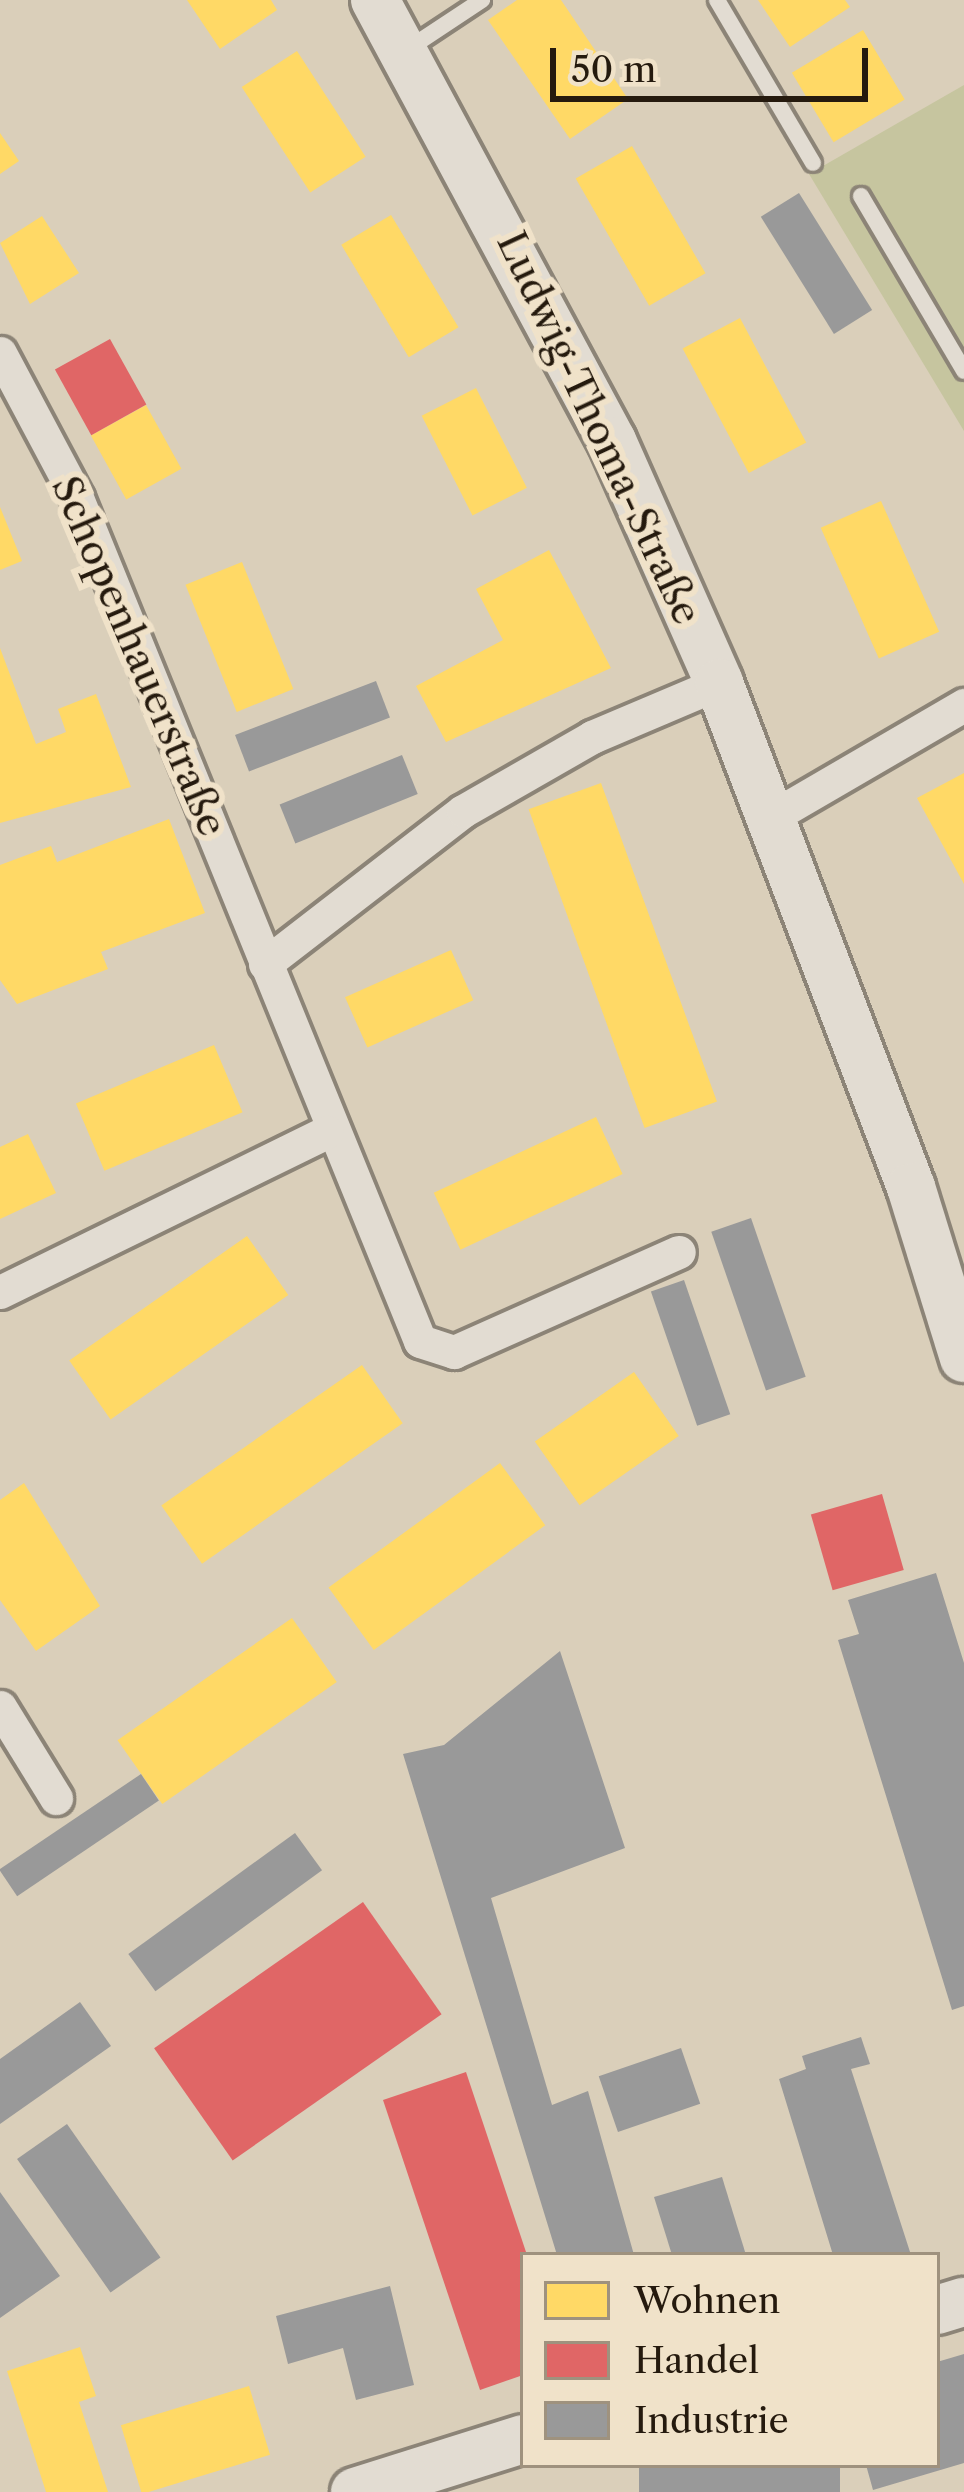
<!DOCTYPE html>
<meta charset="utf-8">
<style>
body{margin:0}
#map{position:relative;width:964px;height:2492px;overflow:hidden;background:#dacfba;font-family:"Libre Caslon Text",serif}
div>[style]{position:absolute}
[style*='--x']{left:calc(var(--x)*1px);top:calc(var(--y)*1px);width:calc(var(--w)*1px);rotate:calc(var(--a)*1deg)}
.green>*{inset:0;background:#c6c59f}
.homes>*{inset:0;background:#ffd966;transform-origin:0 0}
.shops>*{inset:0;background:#e06666;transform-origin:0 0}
.industry>*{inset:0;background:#999;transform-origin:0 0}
.roads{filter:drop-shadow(3px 0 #8c8477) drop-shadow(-3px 0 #8c8477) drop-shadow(0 3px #8c8477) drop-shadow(0 -3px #8c8477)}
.lane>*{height:16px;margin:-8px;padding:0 8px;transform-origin:8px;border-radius:8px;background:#e2dcd2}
.street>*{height:33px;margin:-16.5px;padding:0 16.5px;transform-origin:16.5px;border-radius:16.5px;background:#e2dcd2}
.secondary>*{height:48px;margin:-24px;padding:0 24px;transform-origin:24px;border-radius:24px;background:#e2dcd2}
span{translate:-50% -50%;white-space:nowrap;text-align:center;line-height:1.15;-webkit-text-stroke:12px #f0e2c9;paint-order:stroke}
.street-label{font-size:39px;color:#251a0e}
.legend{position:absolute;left:520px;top:2252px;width:420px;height:216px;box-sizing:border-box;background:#f0e2c9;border:3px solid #9f927e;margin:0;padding:15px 21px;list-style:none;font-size:36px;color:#251a0e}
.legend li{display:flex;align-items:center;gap:24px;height:60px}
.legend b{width:60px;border:3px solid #9f927e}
.scale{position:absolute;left:550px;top:48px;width:318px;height:54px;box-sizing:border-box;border:6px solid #251a0e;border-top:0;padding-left:15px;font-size:36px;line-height:42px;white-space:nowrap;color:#251a0e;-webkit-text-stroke:9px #f0e2c9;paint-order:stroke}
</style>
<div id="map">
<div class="green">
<i style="clip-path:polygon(964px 85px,964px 431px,809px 174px)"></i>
</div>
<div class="homes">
<i style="clip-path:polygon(187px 0,271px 0,277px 10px,220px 49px)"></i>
<i style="clip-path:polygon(517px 0,561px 0,628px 99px,570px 139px,488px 20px)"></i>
<i style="clip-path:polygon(758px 0,845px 0,850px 7px,790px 47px)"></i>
<i style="left:863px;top:30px;width:81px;height:83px;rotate:59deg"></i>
<i style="left:297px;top:51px;width:126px;height:66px;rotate:57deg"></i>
<i style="clip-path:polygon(0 133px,19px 161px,0 174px)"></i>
<i style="left:632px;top:146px;width:147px;height:65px;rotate:60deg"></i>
<i style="left:391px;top:215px;width:131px;height:58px;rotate:59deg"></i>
<i style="clip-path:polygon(42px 216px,79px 273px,30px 304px,0 243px)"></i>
<i style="left:740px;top:318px;width:141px;height:65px;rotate:62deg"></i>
<i style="left:476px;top:388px;width:112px;height:61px;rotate:63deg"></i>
<i style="left:146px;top:405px;width:73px;height:63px;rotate:61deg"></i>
<i style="left:881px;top:501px;width:143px;height:66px;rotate:66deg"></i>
<i style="clip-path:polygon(0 507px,22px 561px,0 570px)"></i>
<i style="clip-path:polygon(549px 550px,611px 668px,446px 742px,416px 686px,503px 640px,476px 589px)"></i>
<i style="left:242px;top:562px;width:137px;height:61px;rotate:68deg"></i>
<i style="clip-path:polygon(0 648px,36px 744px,66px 732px,58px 709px,96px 694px,131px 787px,0 823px)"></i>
<i style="clip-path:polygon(964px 773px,964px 884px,917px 798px)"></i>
<i style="left:601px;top:783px;width:339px;height:77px;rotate:70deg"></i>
<i style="clip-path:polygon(169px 819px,205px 913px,101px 952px,108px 969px,17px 1004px,0 980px,0 865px,51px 846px,57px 862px)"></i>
<i style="left:451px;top:950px;width:55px;height:116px;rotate:66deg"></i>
<i style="left:214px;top:1045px;width:73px;height:150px;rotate:67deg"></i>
<i style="left:596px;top:1117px;width:63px;height:179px;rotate:65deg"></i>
<i style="clip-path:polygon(28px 1134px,56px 1193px,0 1219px,0 1147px)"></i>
<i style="left:247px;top:1236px;width:72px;height:217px;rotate:55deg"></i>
<i style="left:362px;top:1365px;width:71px;height:245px;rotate:55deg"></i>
<i style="left:634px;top:1372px;width:78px;height:121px;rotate:55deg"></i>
<i style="left:500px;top:1463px;width:77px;height:212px;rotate:54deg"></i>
<i style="clip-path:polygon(24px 1483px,100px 1606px,36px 1651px,0 1600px,0 1500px)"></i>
<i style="left:292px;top:1618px;width:78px;height:213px;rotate:55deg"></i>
<i style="clip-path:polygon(80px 2347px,96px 2396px,79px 2402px,108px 2492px,46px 2492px,7px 2371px)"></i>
<i style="left:249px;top:2386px;width:72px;height:134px;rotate:73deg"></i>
</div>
<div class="shops">
<i style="left:110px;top:339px;width:75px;height:63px;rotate:61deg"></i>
<i style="left:882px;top:1494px;width:79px;height:74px;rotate:74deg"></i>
<i style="left:363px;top:1902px;width:137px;height:255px;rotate:55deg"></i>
<i style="clip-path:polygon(466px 2072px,527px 2255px,523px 2375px,480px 2390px,383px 2100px)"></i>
</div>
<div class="industry">
<i style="left:799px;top:193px;width:138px;height:45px;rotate:58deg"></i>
<i style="left:376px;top:681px;width:39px;height:151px;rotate:69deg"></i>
<i style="left:402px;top:755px;width:42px;height:132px;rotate:68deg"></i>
<i style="left:751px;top:1218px;width:168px;height:42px;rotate:71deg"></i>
<i style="left:684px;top:1280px;width:142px;height:35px;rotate:71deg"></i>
<i style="clip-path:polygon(936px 1573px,964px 1663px,964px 2006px,952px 2010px,838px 1640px,859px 1634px,848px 1600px)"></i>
<i style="clip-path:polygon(560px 1651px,625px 1848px,491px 1898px,552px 2105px,588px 2091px,634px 2255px,557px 2255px,403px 1754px,444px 1745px)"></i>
<i style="left:141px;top:1774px;width:32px;height:171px;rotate:56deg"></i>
<i style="left:295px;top:1833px;width:46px;height:206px;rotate:54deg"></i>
<i style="clip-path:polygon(80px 2002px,111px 2046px,0 2124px,0 2059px)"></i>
<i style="clip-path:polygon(861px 2037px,870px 2064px,851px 2069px,911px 2255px,833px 2255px,779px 2079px,806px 2069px,802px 2056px)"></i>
<i style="left:681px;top:2048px;width:59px;height:87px;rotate:71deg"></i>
<i style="left:67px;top:2124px;width:163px;height:61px;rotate:55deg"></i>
<i style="clip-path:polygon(722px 2177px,746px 2255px,672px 2255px,654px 2197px)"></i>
<i style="clip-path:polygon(0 2192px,60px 2276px,0 2318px)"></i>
<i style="clip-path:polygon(390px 2286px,414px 2385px,356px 2400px,343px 2348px,288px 2364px,276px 2316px)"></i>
<i style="clip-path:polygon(964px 2354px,964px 2463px,873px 2490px,866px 2465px,937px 2465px,937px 2362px)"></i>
<i style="left:639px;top:2465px;width:201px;height:28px"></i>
</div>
<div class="roads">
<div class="lane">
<i style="--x:717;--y:0;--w:189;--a:59.5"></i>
<i style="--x:408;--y:49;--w:89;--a:-33.5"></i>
<i style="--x:861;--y:196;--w:203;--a:59.5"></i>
</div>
<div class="street">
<i style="--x:0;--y:353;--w:164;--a:62"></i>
<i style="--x:77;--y:498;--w:910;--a:67.86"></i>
<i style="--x:420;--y:1341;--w:36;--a:18"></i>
<i style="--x:454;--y:1352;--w:246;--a:-24"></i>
<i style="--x:775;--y:815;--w:219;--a:-30.2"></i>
<i style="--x:265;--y:964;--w:250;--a:-37.7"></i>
<i style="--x:463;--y:811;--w:149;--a:-29.8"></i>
<i style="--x:592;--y:737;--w:138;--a:-23"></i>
<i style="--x:0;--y:1292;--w:364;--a:-26.1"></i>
<i style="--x:0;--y:1707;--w:107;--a:58.4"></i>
</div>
<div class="secondary">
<i style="--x:375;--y:0;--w:501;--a:61.75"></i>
<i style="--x:612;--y:441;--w:265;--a:66.1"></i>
<i style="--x:719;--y:683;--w:539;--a:69.15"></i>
<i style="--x:911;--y:1187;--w:179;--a:72.8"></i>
<i style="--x:937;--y:2310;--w:28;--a:-17"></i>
<i style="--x:355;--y:2492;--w:176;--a:-17.5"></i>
</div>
</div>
<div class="street-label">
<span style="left:599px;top:428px;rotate:65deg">Ludwig-Thoma-Straße</span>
<span style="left:139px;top:656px;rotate:67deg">Schopenhauerstraße</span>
</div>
<ul class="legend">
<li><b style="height:33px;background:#ffd966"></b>Wohnen</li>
<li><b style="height:33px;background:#e06666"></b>Handel</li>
<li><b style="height:33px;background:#999"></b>Industrie</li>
</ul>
<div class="scale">50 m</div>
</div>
